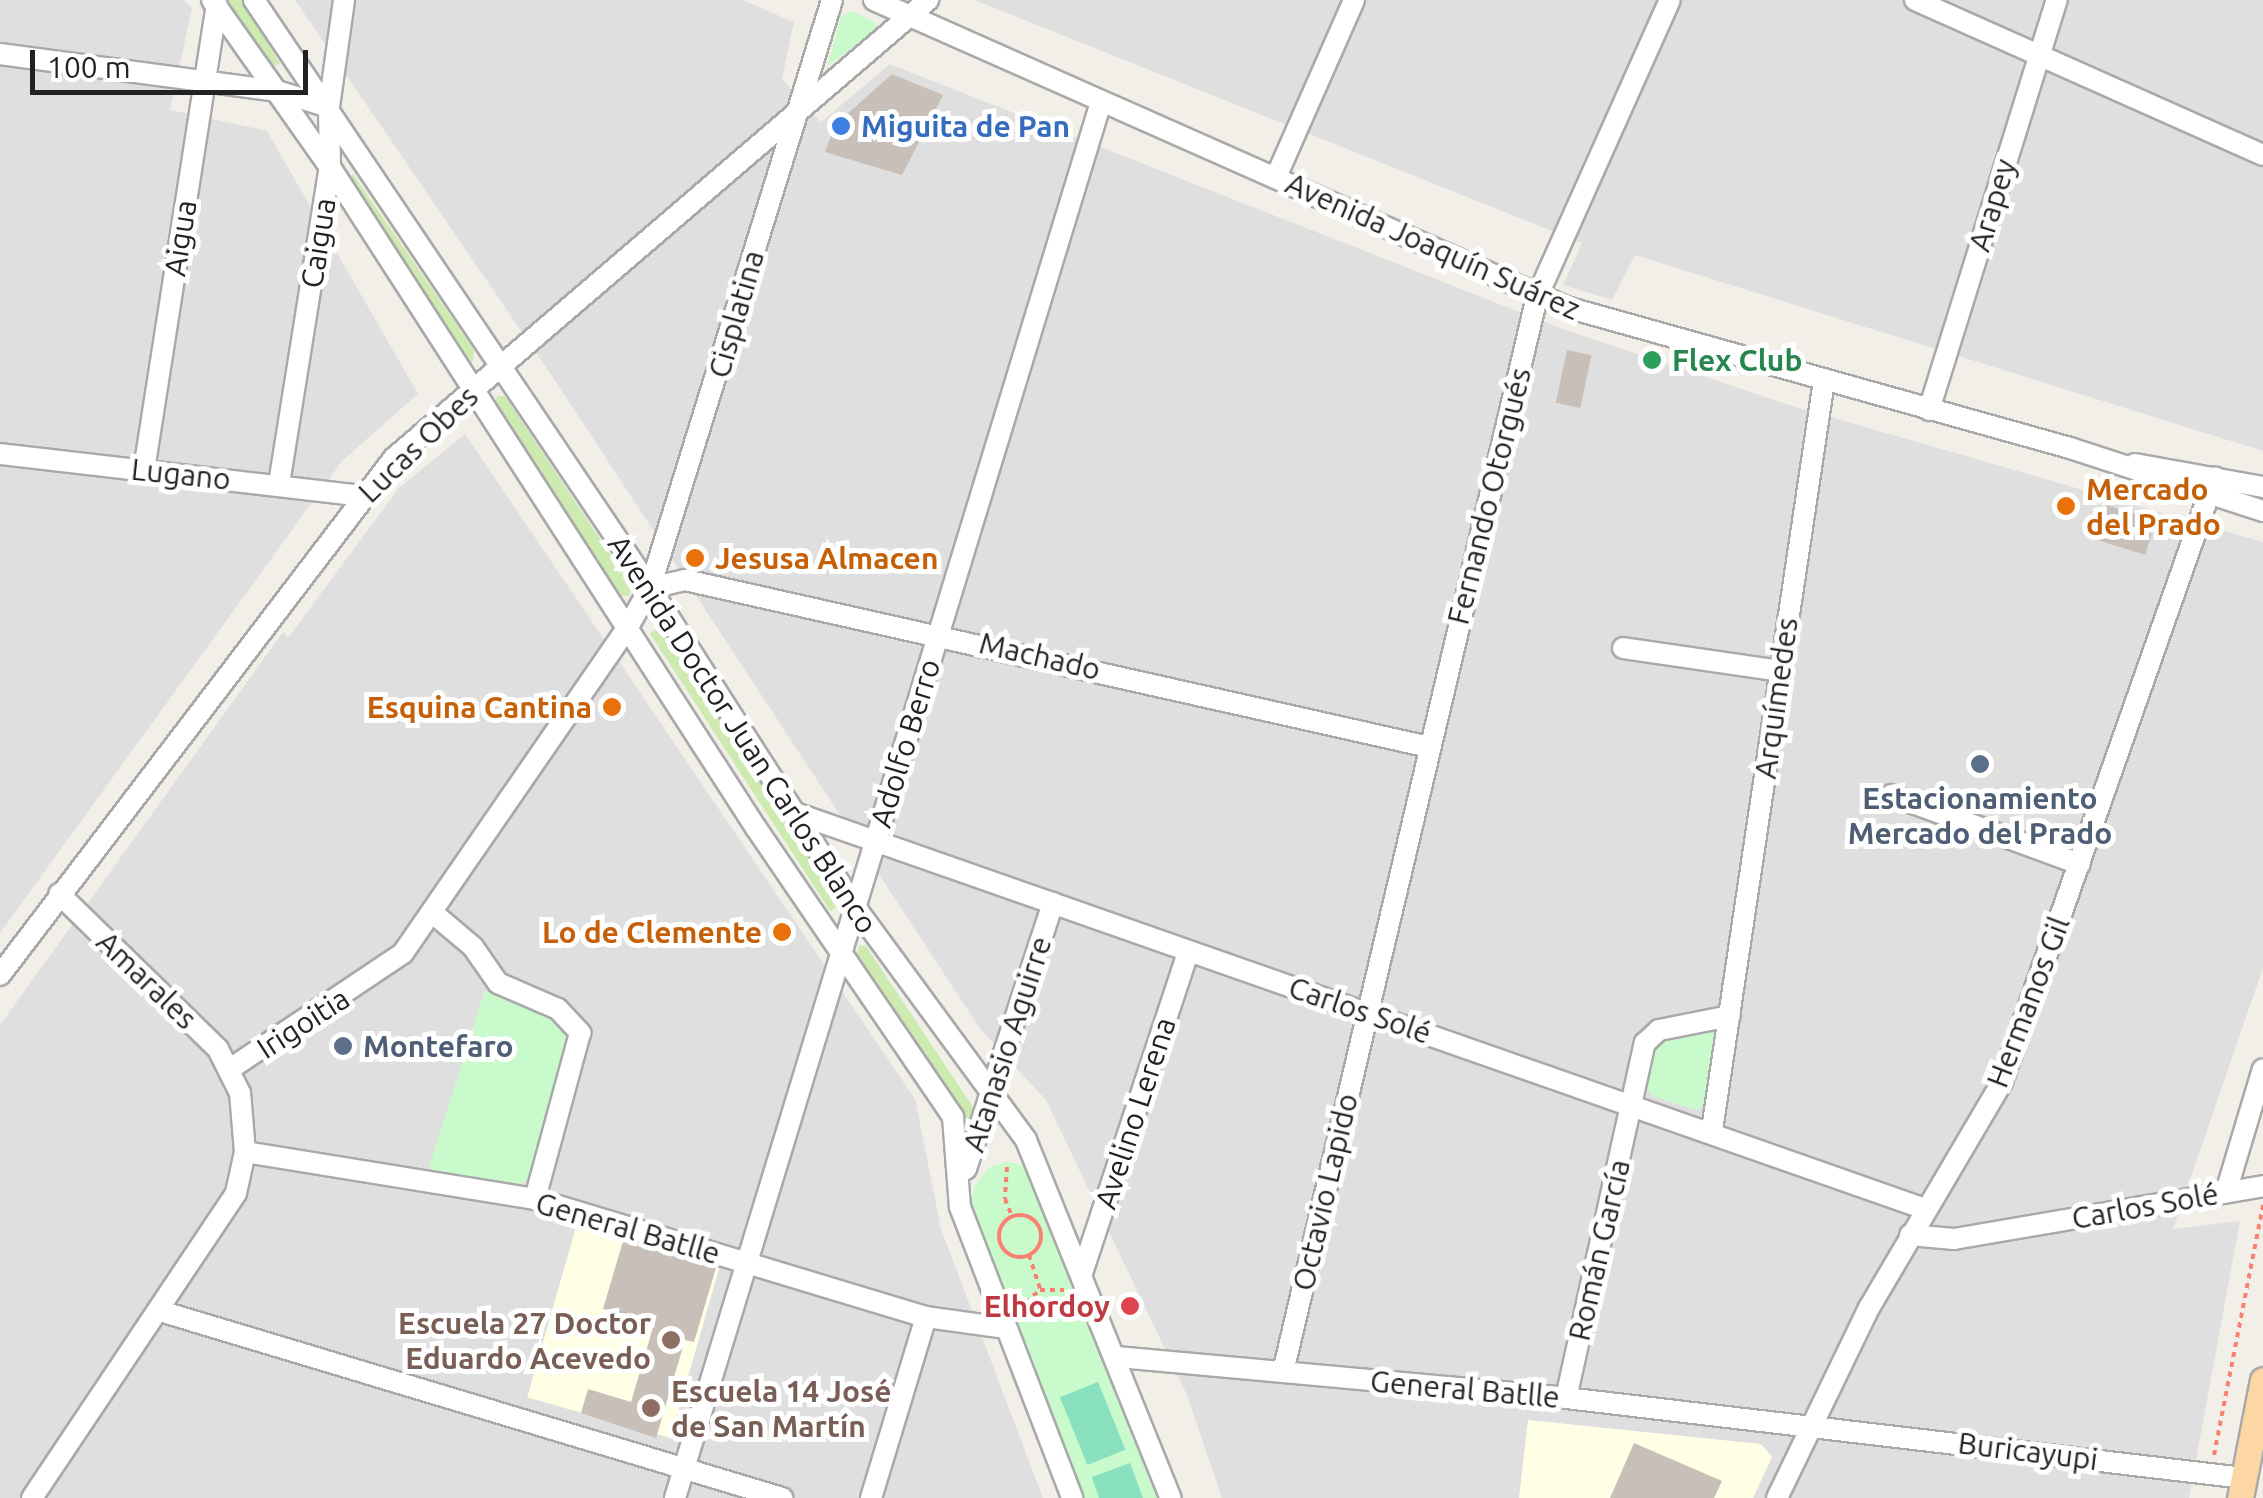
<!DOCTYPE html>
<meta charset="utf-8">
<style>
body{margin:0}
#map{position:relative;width:2263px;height:1498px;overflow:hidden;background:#f2efe9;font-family:Ubuntu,sans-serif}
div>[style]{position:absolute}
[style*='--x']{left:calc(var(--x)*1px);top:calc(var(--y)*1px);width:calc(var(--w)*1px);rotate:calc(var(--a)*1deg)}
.residential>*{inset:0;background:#e0dfdf}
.education>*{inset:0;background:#ffffe5;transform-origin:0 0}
.grass>*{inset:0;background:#cdebb0;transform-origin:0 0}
.park>*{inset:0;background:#c8facc}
.pitch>*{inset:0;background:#88e0be;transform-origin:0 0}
.building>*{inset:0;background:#c7bfb8;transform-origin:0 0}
.path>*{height:4px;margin-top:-2px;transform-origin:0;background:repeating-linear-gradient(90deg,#fa8072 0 5px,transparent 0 10px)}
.path>.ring{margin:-2px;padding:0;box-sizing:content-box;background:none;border:4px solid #fa8072;border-radius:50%}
.roads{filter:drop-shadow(2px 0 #a9a9a9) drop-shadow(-2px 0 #a9a9a9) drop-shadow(0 2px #a9a9a9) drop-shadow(0 -2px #a9a9a9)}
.minor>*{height:20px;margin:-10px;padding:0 10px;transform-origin:10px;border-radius:10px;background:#fff}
.major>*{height:25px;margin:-12.5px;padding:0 12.5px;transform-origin:12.5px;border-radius:12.5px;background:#fcd6a4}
.dots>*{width:28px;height:28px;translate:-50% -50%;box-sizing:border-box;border:5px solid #fff;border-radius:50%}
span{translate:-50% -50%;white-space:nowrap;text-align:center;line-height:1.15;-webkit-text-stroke:10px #fff;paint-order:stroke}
.shop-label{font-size:30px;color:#366cbe;font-weight:700}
.left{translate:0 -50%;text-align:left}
.street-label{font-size:30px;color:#222}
.leisure-label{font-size:30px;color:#27864d;font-weight:700}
.food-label{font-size:30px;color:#c56008;font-weight:700}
.right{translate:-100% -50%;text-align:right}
.service-label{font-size:30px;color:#4e5e75;font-weight:700}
.health-label{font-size:30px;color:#be3a42;font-weight:700}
.education-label{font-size:30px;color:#785e54;font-weight:700}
.scale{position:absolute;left:30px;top:50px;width:278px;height:45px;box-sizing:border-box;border:5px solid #222;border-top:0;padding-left:12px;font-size:30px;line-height:35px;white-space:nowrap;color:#222;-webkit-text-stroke:8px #fff;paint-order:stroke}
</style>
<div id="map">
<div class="residential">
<i style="clip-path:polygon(0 0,183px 0,192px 8px,170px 110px,267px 131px,418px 394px,342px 461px,0 933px)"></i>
<i style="clip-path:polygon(295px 0,742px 0,794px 22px,782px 79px,821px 122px,890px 64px,1560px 328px,1789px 405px,2263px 542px,2263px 968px,2173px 1229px,2240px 1221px,2189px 1498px,1222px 1498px,1187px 1395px,1046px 1100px,981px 1030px,554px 379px)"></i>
<i style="clip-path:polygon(975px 0,2263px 0,2263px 451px,1635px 255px,1612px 300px,1563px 285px,1582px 243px)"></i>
<i style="clip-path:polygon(465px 434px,915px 1099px,941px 1229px,1043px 1498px,0 1498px,0 1025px,283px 632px,288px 638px,399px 488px)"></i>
</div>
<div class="education">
<i style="left:576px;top:1227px;width:149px;height:177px;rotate:16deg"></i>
<i style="clip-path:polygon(1528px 1420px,1761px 1444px,1772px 1457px,1753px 1498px,1519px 1498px)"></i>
</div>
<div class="grass">
<i style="clip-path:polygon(225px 0,243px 0,280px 64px,271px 66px)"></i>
<i style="clip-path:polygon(353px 174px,474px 350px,473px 361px,468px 363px,349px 180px)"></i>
<i style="clip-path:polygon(497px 396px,505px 396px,632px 587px,629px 596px,621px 596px,495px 404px)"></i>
<i style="left:660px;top:627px;width:331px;height:12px;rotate:57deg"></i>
<i style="clip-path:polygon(859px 945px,866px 946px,977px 1113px,973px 1124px,966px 1123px,857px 955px)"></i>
</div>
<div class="park">
<i style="clip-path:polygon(852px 11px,876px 23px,876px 30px,827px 67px,841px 17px)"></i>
<i style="clip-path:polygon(485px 990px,552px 1017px,570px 1041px,531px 1177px,517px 1186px,427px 1174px)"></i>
<i style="clip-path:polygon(1710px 1029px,1716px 1039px,1705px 1105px,1696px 1110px,1652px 1096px,1645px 1084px,1657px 1042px)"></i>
<i style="clip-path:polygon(1008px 1162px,1023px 1165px,1037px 1180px,1157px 1498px,1081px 1498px,969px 1210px,975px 1185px,989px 1167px)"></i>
</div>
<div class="pitch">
<i style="left:1098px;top:1382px;width:73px;height:41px;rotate:68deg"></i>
<i style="clip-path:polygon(1130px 1463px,1143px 1498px,1099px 1498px,1092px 1477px)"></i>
</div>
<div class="building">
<i style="clip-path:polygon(892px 74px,943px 95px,902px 175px,825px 152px,835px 125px)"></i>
<i style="left:1567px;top:350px;width:25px;height:54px;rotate:12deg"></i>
<i style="left:2106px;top:505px;width:52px;height:36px;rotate:17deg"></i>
<i style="clip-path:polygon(623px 1241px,716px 1268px,694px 1342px,685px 1340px,656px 1438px,581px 1413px,588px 1389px,631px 1402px,654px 1324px,603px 1309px)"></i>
<i style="clip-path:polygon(1634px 1443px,1722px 1481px,1714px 1498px,1610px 1498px)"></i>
</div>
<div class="path">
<i style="--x:1007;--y:1167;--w:32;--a:94"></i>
<i style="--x:1005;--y:1199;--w:18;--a:68"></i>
<i class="ring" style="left:999px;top:1215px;width:38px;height:38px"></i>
<i style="--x:1029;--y:1255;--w:36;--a:72"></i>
<i style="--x:1018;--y:1309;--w:29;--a:-41"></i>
<i style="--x:1040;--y:1290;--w:24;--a:0"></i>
<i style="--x:2214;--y:1455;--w:255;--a:-78.9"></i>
</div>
<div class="roads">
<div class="minor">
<i style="--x:212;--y:0;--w:204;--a:54.8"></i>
<i style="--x:330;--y:167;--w:786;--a:57.2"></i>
<i style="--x:756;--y:828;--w:350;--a:55.7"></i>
<i style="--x:953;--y:1117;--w:90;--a:85.6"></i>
<i style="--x:960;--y:1207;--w:312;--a:68.9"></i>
<i style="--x:254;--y:0;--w:709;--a:56.04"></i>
<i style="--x:650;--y:588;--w:379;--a:57.3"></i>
<i style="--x:855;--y:907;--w:289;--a:53.7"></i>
<i style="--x:1026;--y:1140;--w:386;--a:68"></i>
<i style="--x:874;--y:0;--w:757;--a:23.92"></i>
<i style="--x:1566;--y:307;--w:523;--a:15.63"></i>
<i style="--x:2070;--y:448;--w:203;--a:18.1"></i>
<i style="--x:1915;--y:0;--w:381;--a:24"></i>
<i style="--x:0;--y:54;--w:279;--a:7.6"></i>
<i style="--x:277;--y:91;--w:54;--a:17.1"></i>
<i style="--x:1276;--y:177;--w:193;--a:-66.2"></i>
<i style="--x:1929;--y:410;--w:430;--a:-72.7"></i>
<i style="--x:0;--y:454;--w:363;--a:6.6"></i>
<i style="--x:2135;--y:464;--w:130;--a:10.2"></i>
<i style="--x:144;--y:470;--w:471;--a:-81.1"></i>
<i style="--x:279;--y:484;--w:321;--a:-80.9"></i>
<i style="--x:330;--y:167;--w:60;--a:-91"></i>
<i style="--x:329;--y:107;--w:108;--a:-82"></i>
<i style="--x:650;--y:588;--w:36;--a:-13"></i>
<i style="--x:685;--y:580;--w:763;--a:12.65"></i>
<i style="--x:1623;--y:648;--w:159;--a:8.3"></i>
<i style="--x:1891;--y:795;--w:201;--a:20.1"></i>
<i style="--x:795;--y:813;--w:1197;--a:19.31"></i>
<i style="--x:434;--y:914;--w:51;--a:40.2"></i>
<i style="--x:473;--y:947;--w:44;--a:55.2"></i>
<i style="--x:498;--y:983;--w:65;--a:23.4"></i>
<i style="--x:558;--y:1009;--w:33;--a:47"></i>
<i style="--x:580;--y:1033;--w:172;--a:105.2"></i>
<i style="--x:0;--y:975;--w:650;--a:-52.69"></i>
<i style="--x:394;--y:458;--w:704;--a:-40.62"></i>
<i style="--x:230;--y:1069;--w:208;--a:-33.8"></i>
<i style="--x:403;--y:953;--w:398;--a:-55.4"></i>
<i style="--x:629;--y:625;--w:43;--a:-60.4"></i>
<i style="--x:650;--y:588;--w:616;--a:-72.8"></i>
<i style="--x:1712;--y:1130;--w:757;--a:-81.5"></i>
<i style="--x:245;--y:1152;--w:294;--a:9.2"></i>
<i style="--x:535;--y:1199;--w:408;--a:16.8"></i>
<i style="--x:926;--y:1317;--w:80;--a:7.9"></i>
<i style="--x:966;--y:1169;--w:280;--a:-71.9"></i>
<i style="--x:2226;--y:1192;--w:128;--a:-73.3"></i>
<i style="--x:1910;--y:1235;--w:44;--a:5.2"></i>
<i style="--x:1954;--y:1239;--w:314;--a:-9.7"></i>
<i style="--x:1082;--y:1273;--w:338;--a:-71.7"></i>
<i style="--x:160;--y:1311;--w:650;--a:16.73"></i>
<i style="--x:1118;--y:1357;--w:450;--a:5.2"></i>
<i style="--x:1566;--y:1398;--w:683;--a:6.73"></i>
<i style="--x:1283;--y:1372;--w:1105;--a:-76.71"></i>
<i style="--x:1537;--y:297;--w:325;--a:-65.9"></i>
<i style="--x:1566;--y:1398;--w:364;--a:-77.5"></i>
<i style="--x:1645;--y:1043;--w:19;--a:-43"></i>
<i style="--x:1659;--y:1030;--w:72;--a:-11.2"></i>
<i style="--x:32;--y:1498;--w:367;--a:-56.2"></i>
<i style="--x:236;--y:1193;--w:42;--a:-77.6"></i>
<i style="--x:245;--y:1152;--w:59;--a:-94.8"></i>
<i style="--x:240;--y:1093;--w:49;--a:-116.6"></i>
<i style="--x:218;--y:1049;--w:222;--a:-135.7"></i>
<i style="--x:675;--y:1498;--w:1460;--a:-73.03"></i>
<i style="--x:871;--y:1498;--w:189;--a:-73.1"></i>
<i style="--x:1777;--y:1498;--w:211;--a:-64.2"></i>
<i style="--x:1869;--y:1308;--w:262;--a:-59.5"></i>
<i style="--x:2002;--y:1082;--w:641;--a:-70.6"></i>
</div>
<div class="major">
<i style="--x:2240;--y:1498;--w:120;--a:-79"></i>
</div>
</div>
<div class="dots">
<i style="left:841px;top:126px;background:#3f7fe0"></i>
<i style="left:1652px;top:360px;background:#2e9e5b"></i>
<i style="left:2066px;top:506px;background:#e8710a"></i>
<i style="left:695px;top:558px;background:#e8710a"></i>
<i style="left:612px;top:707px;background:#e8710a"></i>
<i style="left:1980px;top:764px;background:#5c6f8a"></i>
<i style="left:782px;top:932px;background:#e8710a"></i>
<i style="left:343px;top:1046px;background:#5c6f8a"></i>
<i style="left:1130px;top:1306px;background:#e0444e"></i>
<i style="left:671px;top:1340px;background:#8d6e63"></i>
<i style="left:651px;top:1408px;background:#8d6e63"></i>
</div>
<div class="shop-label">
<span class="left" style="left:861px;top:126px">Miguita de Pan</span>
</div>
<div class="street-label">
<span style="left:1992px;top:205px;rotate:-73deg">Arapey</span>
<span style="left:180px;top:238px;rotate:-81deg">Aigua</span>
<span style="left:318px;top:243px;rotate:-81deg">Caigua</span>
<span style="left:1433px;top:246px;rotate:24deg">Avenida Joaquín Suárez</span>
<span style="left:736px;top:314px;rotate:-74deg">Cisplatina</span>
<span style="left:418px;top:444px;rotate:-44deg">Lucas Obes</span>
<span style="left:181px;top:474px;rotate:6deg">Lugano</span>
<span style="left:1489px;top:496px;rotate:-76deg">Fernando Otorgués</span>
<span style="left:1040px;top:656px;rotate:13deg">Machado</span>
<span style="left:1776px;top:698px;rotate:-82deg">Arquímedes</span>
<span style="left:743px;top:734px;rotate:57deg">Avenida Doctor Juan Carlos Blanco</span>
<span style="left:905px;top:743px;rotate:-73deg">Adolfo Berro</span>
<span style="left:147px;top:980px;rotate:44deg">Amarales</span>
<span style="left:2028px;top:1002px;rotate:-69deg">Hermanos Gil</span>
<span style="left:1360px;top:1010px;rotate:19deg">Carlos Solé</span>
<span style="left:303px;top:1023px;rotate:-33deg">Irigoitia</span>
<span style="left:1007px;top:1044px;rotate:-72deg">Atanasio Aguirre</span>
<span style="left:1135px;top:1113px;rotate:-72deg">Avelino Lerena</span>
<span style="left:1325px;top:1192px;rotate:-77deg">Octavio Lapido</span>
<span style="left:2145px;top:1206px;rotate:-10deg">Carlos Solé</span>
<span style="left:628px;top:1228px;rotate:16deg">General Batlle</span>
<span style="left:1599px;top:1250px;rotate:-77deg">Román García</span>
<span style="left:1465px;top:1389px;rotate:5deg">General Batlle</span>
<span style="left:2028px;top:1451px;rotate:7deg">Buricayupi</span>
</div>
<div class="leisure-label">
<span class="left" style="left:1672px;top:360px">Flex Club</span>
</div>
<div class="food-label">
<span class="left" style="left:2086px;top:506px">Mercado<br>del Prado</span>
<span class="left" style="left:715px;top:558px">Jesusa Almacen</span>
<span class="right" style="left:592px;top:707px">Esquina Cantina</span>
<span class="right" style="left:762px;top:932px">Lo de Clemente</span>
</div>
<div class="service-label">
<span style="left:1980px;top:815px">Estacionamiento<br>Mercado del Prado</span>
<span class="left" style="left:363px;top:1046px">Montefaro</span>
</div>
<div class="health-label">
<span class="right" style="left:1110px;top:1306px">Elhordoy</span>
</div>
<div class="education-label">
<span class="right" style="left:651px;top:1340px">Escuela 27 Doctor<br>Eduardo Acevedo</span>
<span class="left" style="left:671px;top:1408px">Escuela 14 José<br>de San Martín</span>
</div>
<div class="scale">100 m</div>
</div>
